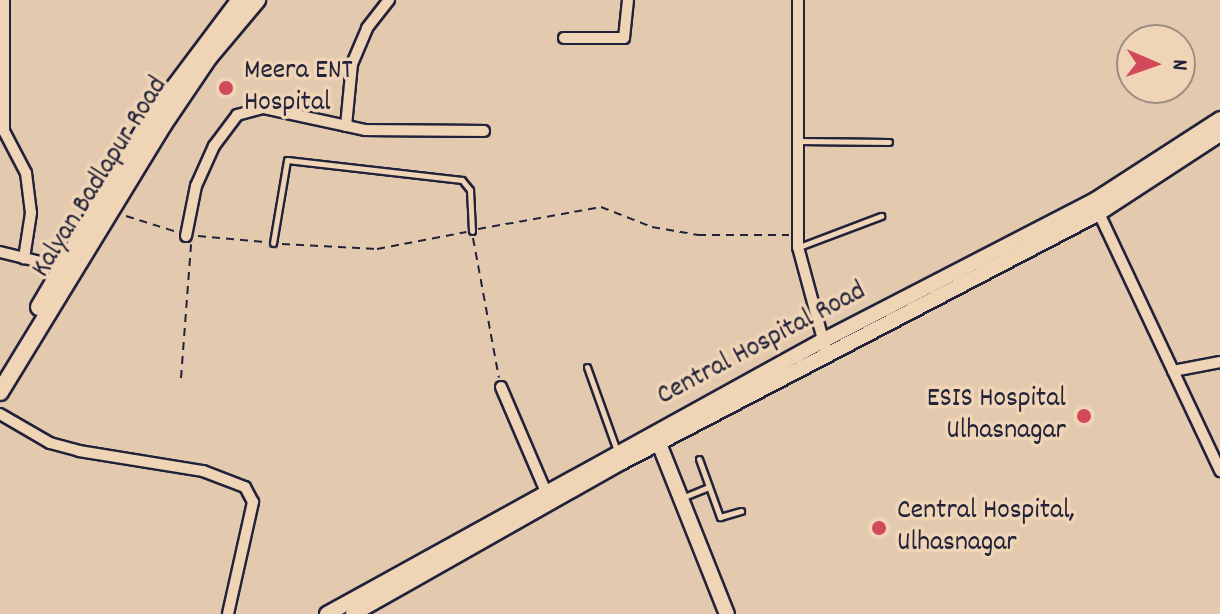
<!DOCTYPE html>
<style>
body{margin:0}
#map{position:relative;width:1220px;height:614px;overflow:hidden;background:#e3caae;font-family:Dekko,sans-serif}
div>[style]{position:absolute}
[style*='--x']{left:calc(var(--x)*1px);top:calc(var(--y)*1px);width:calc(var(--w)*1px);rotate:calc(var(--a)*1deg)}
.path>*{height:2px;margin-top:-1px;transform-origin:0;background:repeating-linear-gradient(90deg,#22223b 0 8px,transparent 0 14px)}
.roads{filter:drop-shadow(2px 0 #22223b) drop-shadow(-2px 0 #22223b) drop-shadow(0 2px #22223b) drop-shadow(0 -2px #22223b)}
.lane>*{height:5px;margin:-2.5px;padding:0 2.5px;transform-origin:2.5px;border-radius:2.5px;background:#efd5b6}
.street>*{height:10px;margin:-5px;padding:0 5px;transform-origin:5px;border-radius:5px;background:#efd5b6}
.secondary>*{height:14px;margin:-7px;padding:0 7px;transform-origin:7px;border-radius:7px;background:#efd5b6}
.primary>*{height:16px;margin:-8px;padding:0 8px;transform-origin:8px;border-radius:8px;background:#efd5b6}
.dots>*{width:22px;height:22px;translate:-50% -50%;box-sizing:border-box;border:4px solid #efd5b6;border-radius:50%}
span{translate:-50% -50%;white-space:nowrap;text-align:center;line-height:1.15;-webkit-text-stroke:7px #efd5b6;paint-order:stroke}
.poi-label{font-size:28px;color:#22223b}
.left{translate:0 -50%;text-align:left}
.right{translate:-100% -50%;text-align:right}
.street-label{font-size:28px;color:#22223b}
.north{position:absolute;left:1116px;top:24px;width:80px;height:80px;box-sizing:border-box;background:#efd5b6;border:2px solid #9d8d85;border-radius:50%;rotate:92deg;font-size:22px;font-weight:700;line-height:32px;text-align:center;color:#22223b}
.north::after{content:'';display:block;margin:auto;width:28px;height:36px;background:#d1495b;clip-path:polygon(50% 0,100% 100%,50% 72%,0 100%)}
</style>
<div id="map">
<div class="path">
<i style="--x:126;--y:216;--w:53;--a:17.4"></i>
<i style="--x:478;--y:229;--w:125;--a:-10.1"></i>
<i style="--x:601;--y:207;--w:55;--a:21.4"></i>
<i style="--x:652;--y:227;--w:47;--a:9.9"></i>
<i style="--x:698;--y:235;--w:91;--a:0"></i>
<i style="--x:198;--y:236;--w:66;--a:5.2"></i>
<i style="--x:473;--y:238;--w:142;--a:79.5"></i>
<i style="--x:282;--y:244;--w:95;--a:3"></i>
<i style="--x:377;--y:249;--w:91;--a:-10.8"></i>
<i style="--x:181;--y:378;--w:134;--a:-85.7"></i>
</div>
<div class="roads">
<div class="lane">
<i style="--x:799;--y:141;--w:90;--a:0.6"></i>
<i style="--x:273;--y:243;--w:84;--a:-80.4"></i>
<i style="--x:287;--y:160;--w:176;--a:6.5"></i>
<i style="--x:462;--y:180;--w:13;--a:51"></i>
<i style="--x:470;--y:190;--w:41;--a:87.2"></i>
<i style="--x:799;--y:247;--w:88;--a:-20.7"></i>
<i style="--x:587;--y:367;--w:89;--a:70.3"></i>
<i style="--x:699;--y:459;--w:62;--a:70.1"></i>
<i style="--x:720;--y:517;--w:22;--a:-16"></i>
<i style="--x:684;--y:497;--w:27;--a:-22"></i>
</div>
<div class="street">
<i style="--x:4;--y:0;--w:131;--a:90"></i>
<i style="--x:4;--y:131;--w:47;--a:62.4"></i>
<i style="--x:26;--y:173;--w:40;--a:82.9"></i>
<i style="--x:31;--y:213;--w:46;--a:98.8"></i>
<i style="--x:798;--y:0;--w:247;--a:90"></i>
<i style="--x:798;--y:247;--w:104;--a:74.9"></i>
<i style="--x:564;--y:38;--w:60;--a:0"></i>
<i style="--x:624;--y:38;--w:38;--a:-84"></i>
<i style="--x:346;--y:126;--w:62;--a:-84.5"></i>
<i style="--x:352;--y:64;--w:39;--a:-67"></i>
<i style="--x:367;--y:28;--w:36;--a:-52"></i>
<i style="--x:1096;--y:207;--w:292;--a:64.8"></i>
<i style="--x:186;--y:236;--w:51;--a:-78.7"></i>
<i style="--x:196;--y:186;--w:44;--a:-65.8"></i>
<i style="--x:214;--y:146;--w:39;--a:-53"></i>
<i style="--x:237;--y:115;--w:28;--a:-15"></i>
<i style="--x:264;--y:108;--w:103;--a:12.3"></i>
<i style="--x:365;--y:130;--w:119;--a:0.5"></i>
<i style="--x:0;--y:252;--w:67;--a:13.8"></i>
<i style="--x:1173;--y:371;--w:48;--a:-10.8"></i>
<i style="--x:501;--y:387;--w:122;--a:66.8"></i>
<i style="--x:0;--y:414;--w:58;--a:30.1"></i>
<i style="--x:50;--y:443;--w:30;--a:15"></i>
<i style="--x:79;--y:451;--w:126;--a:9.2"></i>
<i style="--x:203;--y:471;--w:45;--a:20.9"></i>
<i style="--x:245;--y:487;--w:17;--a:62"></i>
<i style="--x:253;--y:502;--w:115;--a:102.6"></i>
</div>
<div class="secondary">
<i style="--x:656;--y:436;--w:192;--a:68.3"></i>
<i style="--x:327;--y:614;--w:565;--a:-28.88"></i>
<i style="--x:822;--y:341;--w:307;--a:-27.3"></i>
<i style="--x:1095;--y:200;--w:149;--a:-32.9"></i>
<i style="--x:353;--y:614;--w:309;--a:-29.5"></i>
<i style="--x:622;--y:462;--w:538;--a:-27.57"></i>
<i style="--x:1099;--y:213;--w:145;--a:-33.1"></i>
</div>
<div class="primary">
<i style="--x:39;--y:307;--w:216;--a:-59.4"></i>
<i style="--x:149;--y:121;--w:151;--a:-53.1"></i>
<i style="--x:0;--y:392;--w:313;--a:-58.6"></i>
<i style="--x:163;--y:125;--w:82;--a:-55.9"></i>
<i style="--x:209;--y:57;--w:75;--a:-49.9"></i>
</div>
</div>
<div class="dots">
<i style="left:226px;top:88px;background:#d1495b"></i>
<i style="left:1084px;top:416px;background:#d1495b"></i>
<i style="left:879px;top:528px;background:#d1495b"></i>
</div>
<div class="poi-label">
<span class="left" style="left:244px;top:88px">Meera ENT<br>Hospital</span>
<span class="right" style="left:1066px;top:416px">ESIS Hospital<br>Ulhasnagar</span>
<span class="left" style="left:897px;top:528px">Central Hospital,<br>Ulhasnagar</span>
</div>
<div class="street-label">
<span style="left:101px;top:178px;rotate:-58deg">Kalyan Badlapur Road</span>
<span style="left:762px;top:345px;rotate:-28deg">Central Hospital Road</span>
</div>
<div class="north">N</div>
</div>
